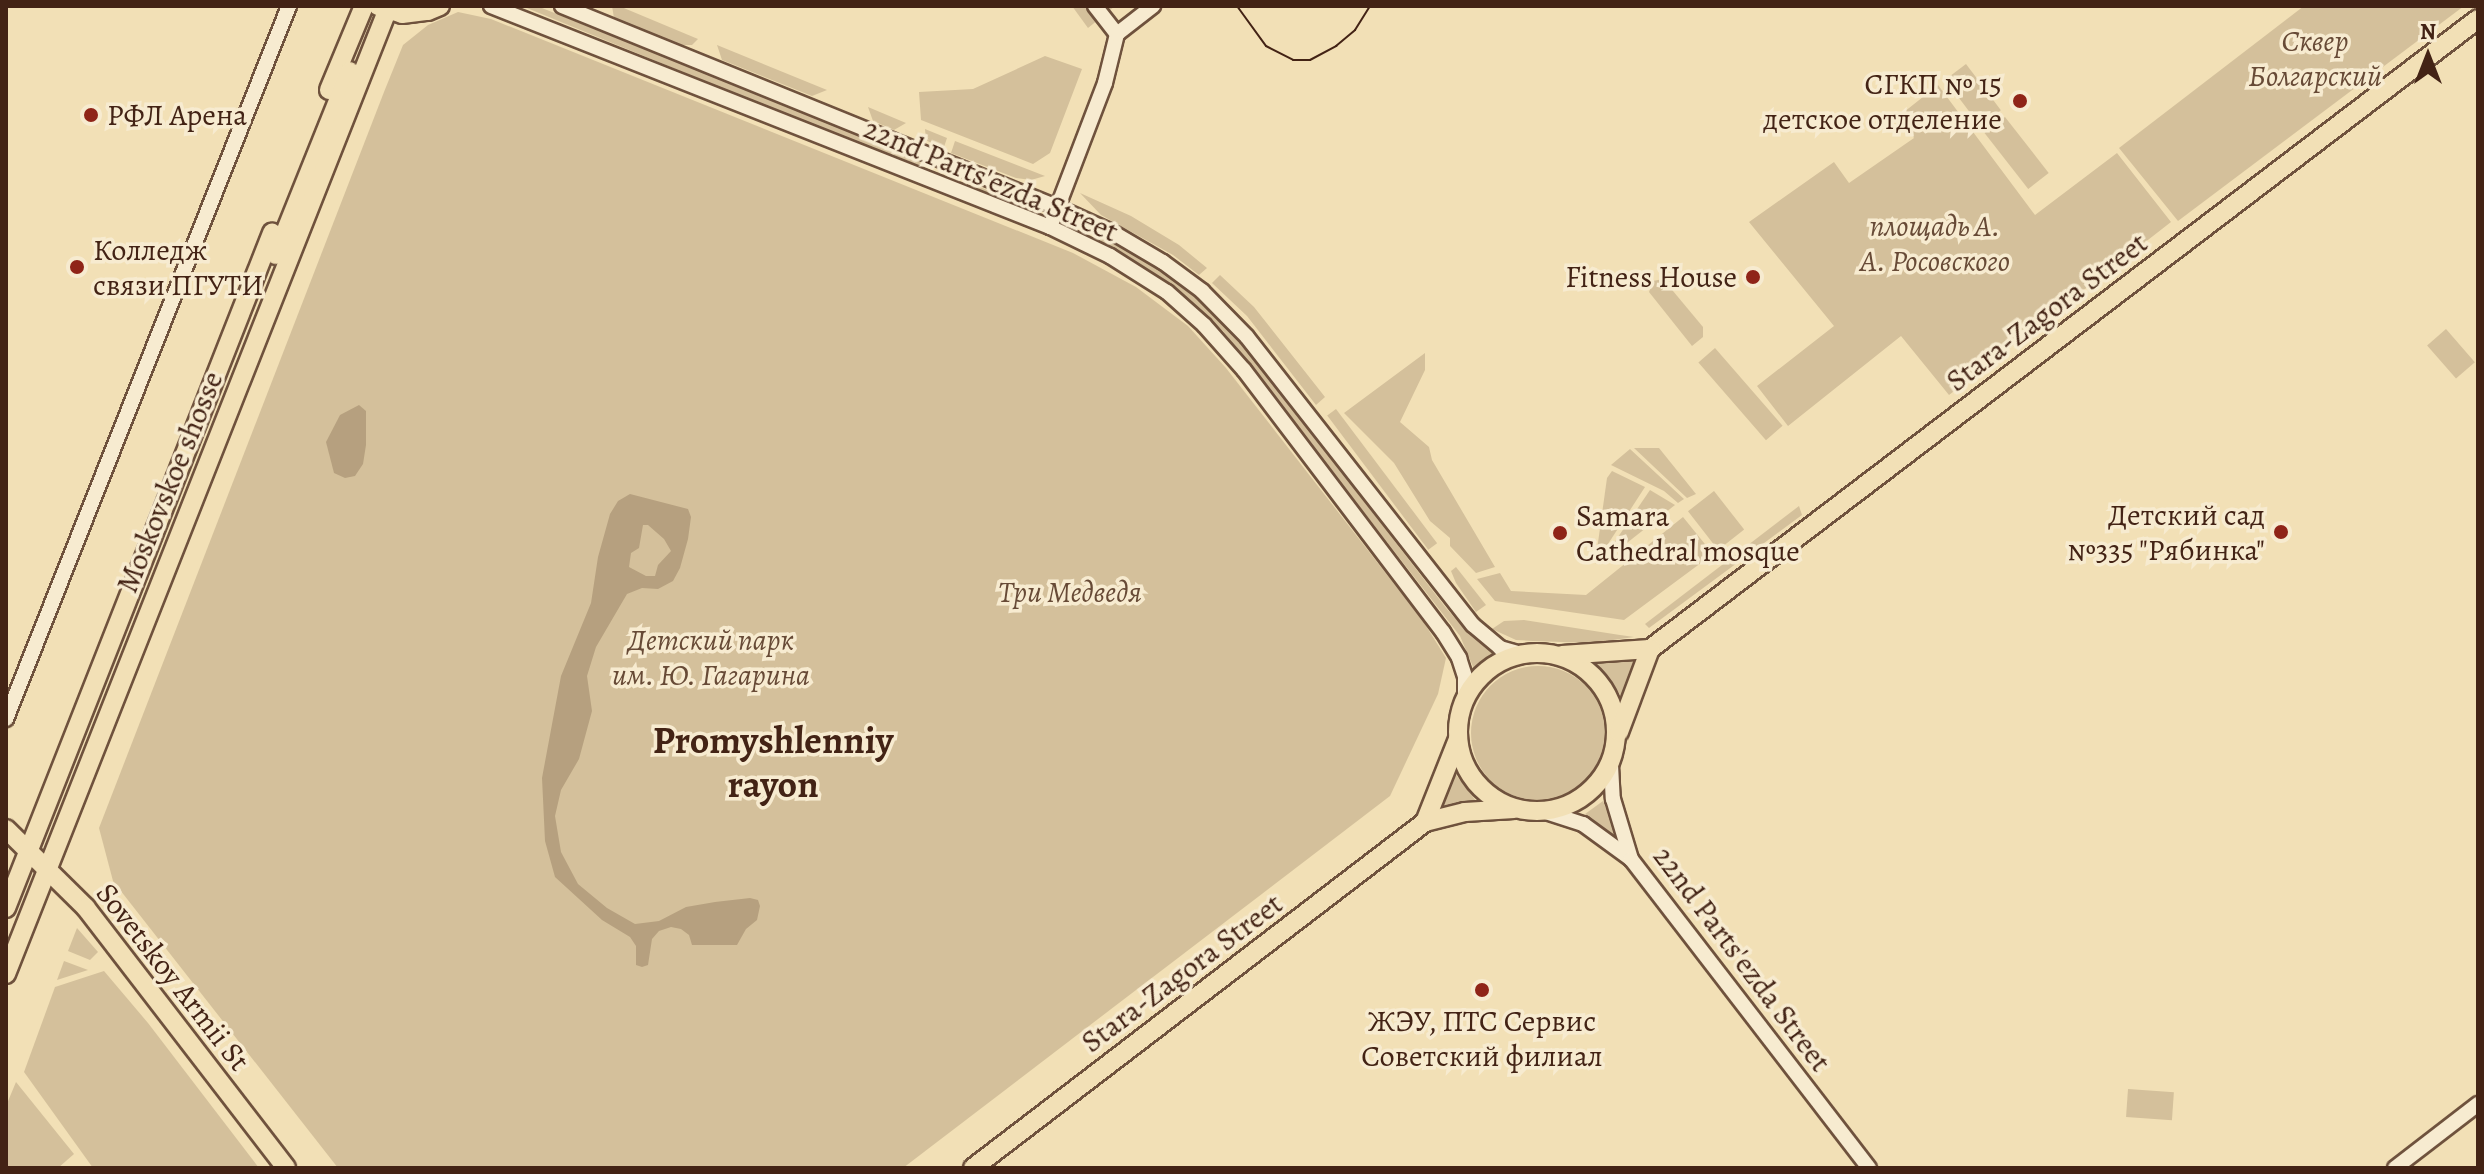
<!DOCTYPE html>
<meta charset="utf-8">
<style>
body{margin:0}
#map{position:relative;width:2484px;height:1174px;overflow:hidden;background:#f2e0b6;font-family:Alegreya,serif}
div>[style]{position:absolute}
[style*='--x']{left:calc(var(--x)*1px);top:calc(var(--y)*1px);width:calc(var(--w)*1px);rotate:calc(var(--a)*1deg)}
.green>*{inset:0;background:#d4c09b;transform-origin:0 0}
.round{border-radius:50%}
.water>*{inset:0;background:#b6a07f}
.roads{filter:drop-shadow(2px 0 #6f523d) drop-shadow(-2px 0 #6f523d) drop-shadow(0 2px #6f523d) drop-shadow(0 -2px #6f523d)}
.minor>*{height:14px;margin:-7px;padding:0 7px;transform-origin:7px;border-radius:7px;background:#f7ebd0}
.major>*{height:18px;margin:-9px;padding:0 9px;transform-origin:9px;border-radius:9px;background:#f2e0b6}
.major>.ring{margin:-9px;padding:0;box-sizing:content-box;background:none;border:18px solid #f2e0b6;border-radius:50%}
.tram>*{height:2px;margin:-1px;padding:0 1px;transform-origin:1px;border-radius:1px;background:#432315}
.dots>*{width:22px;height:22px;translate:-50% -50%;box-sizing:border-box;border:4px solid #f7ebd0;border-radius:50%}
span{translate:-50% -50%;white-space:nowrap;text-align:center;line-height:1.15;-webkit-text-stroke:7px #f7ebd0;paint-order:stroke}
.park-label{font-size:30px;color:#674a36;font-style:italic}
.poi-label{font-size:30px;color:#432315}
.right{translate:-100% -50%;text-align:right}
.left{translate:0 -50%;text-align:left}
.street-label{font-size:30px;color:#432315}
.district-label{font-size:38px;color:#432315;font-weight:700}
.frame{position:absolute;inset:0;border:8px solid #432315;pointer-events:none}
.north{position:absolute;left:2388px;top:16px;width:80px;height:80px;-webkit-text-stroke:6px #f7ebd0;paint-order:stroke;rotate:0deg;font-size:22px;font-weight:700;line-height:32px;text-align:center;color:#432315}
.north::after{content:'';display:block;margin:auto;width:28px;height:36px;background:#432315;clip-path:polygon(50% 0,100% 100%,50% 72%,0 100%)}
</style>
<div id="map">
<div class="green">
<i style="clip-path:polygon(522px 6px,537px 6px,920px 160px,921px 165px,917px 168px)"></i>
<i style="clip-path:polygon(612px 6px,619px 6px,698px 39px,692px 45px,680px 45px,614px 18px)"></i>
<i style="clip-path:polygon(1072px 6px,1115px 6px,1088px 28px)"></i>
<i style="clip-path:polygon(2304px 6px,2464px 6px,2178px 221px,2119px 148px)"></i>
<i style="clip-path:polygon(458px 12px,491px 19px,1073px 253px,1136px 287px,1188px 326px,1226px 368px,1423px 621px,1446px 658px,1438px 694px,1390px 796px,903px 1168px,338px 1168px,113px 881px,99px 828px,384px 92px,403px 45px,428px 25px)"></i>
<i style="clip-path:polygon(717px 45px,827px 90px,812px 96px,722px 60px)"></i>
<i style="clip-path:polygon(1045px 56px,1082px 69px,1050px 153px,1033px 164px,921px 120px,919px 92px,973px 89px)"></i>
<i style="left:1966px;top:64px;width:58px;height:26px;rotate:53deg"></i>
<i style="clip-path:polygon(1938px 85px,2035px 215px,2117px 153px,2171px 222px,1949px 395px,1901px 336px,1788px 426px,1757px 386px,1834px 326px,1749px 222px,1834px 162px,1849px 183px,1914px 138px,1899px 116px)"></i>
<i style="clip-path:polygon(868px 107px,906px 123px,894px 130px,873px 121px)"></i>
<i style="left:2005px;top:117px;width:71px;height:26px;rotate:52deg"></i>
<i style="clip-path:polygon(925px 129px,947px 138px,943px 150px,926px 140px)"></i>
<i style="clip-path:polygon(955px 141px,1045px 176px,1031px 180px,1016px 178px,951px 153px)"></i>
<i style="clip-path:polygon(973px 184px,1023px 205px,1025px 209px,1021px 210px,970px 189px)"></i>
<i style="clip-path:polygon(1080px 193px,1131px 216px,1179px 245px,1207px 268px,1199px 275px,1173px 255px,1101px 215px)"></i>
<i style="clip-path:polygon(1096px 234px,1160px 269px,1229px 326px,1446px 608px,1467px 632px,1496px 654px,1474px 669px,1460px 636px,1223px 331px,1158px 276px,1093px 239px)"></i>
<i style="clip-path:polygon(1220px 275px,1254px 307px,1325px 397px,1316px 405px,1247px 316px,1212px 283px)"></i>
<i style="clip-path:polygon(1663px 279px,1703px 327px,1703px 337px,1692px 346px,1649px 292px,1653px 281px)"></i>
<i style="left:2446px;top:329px;width:44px;height:25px;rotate:49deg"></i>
<i style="left:1715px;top:348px;width:103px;height:22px;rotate:49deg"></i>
<i style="clip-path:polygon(1425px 353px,1425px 370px,1400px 422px,1429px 447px,1432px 460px,1495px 567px,1476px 573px,1450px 546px,1450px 538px,1430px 521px,1394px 463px,1344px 413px)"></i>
<i style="left:1336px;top:409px;width:168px;height:11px;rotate:53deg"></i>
<i style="clip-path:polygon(1634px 448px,1659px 448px,1696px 494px,1687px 498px)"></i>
<i style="clip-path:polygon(1630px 449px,1684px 499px,1678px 503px,1664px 491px,1611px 465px)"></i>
<i style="clip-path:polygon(1612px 471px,1645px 487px,1595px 564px,1607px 478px)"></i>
<i style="clip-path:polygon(1650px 490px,1675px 505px,1599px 565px)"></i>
<i style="left:1714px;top:491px;width:49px;height:33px;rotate:52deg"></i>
<i style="clip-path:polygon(1799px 506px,1802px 515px,1649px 628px,1645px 624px)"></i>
<i style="clip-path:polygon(1683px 517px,1713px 554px,1624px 620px,1495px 601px,1477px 579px,1500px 573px,1511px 591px,1586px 595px)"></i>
<i style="clip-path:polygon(1456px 567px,1486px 605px,1476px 612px,1456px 583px,1451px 571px)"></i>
<i style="clip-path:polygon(1524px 620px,1620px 635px,1634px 637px,1592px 643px,1533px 641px,1516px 640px,1492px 629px,1504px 621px)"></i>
<i style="clip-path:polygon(1642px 656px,1623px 698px,1595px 663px,1622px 661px)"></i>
<i class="round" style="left:1471px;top:666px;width:134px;height:134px"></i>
<i style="clip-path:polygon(1453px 771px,1479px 805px,1435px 816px)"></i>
<i style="clip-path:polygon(1603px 801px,1619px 839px,1616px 842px,1585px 814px)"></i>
<i style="clip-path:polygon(77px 928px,98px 952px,90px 960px,68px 951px)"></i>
<i style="clip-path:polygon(64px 961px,88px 970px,57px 980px)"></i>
<i style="clip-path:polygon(104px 971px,148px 1023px,259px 1168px,93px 1168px,24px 1072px,55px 987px)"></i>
<i style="clip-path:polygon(16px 1082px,74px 1154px,58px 1168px,6px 1168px,6px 1106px)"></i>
<i style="left:2128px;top:1089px;width:46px;height:28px;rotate:4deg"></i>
</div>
<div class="water">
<i style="clip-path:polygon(359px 405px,366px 411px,366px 445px,363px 464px,355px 476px,345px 478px,334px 473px,326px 442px,340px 415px)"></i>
<i style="clip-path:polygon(evenodd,630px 494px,688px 509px,691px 517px,688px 539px,680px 568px,673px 581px,658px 589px,642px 588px,627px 594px,596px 647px,587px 676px,592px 711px,579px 759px,561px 790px,555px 816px,561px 852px,578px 884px,607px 908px,635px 924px,659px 921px,686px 907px,715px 902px,750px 898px,758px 900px,760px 906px,757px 920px,746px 929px,737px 945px,692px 945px,689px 935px,681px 929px,671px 927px,659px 931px,652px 939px,648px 965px,642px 967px,636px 965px,636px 946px,630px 937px,602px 920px,555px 877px,545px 841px,542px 778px,561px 676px,591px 603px,598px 557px,610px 514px,618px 501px,630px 494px,643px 525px,648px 525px,664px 539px,671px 551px,658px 565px,655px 576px,646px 576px,629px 567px,631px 553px,639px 548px,643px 525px)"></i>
</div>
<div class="roads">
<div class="minor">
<i style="--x:491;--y:6;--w:601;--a:21.57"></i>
<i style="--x:1050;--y:227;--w:67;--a:25.8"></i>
<i style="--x:1110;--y:256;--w:67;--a:32.3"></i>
<i style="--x:1167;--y:292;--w:50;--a:41.7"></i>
<i style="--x:1204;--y:325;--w:60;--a:48.4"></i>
<i style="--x:1244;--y:370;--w:329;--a:52.8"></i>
<i style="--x:1443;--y:632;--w:31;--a:58"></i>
<i style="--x:1459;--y:658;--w:20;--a:72"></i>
<i style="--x:1465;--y:677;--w:24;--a:90"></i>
<i style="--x:562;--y:6;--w:534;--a:22.1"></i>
<i style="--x:1057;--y:207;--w:60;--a:24.4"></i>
<i style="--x:1112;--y:232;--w:59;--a:30.5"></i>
<i style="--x:1163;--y:262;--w:49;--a:36.6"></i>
<i style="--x:1202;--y:291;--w:64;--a:45.6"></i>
<i style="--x:1247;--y:337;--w:366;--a:51.9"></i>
<i style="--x:1473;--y:625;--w:35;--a:40"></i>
<i style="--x:1500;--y:648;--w:22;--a:16"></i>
<i style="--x:1095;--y:6;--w:36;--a:52"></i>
<i style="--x:1050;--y:227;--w:154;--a:-69.1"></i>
<i style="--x:1105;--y:83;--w:50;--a:-76.2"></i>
<i style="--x:1117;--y:34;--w:46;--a:-37.9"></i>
<i style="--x:6;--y:719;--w:767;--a:-68.35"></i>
<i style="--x:1611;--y:765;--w:34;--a:87"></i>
<i style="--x:1613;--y:799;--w:63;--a:73.3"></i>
<i style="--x:1546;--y:812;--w:39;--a:18"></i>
<i style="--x:1583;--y:824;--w:59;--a:36.1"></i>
<i style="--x:1631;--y:859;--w:390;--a:52.4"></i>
<i style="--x:2395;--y:1168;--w:105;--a:-37.6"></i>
</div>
<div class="major">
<i style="--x:378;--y:6;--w:25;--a:18"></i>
<i style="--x:402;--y:14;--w:26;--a:-7"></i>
<i style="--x:428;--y:11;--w:13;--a:-23"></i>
<i style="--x:329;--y:90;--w:91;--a:-67.4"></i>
<i style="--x:276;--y:255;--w:198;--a:-68.1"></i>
<i class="ring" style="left:1458px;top:653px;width:140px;height:140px"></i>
<i style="--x:1562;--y:655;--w:88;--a:-3.9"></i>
<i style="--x:1650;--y:649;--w:1040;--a:-37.27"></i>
<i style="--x:1619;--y:732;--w:89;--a:-69.5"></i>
<i style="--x:1425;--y:822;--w:89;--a:-68.3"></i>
<i style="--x:6;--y:829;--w:112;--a:44.6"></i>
<i style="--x:86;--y:908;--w:328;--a:52.4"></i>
<i style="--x:6;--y:908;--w:726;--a:-68.49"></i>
<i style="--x:6;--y:974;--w:1041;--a:-68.41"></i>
<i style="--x:973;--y:1168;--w:569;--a:-37.43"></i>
<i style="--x:1425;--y:822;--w:41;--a:-14"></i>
<i style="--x:1465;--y:812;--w:49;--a:-3.5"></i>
</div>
</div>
<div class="tram">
<i style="--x:1237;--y:6;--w:49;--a:54.1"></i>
<i style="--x:1266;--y:46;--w:30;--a:27"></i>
<i style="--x:1293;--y:60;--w:17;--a:0"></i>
<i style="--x:1310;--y:60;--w:30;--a:-28"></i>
<i style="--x:1336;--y:46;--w:25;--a:-40"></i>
<i style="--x:1355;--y:30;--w:28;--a:-58"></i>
</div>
<div class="dots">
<i style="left:2020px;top:101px;background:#8f2418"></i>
<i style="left:91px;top:115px;background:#8f2418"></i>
<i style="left:77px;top:267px;background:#8f2418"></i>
<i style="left:1753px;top:277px;background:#8f2418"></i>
<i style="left:2281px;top:532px;background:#8f2418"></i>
<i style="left:1560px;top:533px;background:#8f2418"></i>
<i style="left:1482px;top:990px;background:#8f2418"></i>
</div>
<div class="park-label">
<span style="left:2315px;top:58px">Сквер<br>Болгарский</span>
<span style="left:1935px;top:243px">площадь А.<br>А. Росовского</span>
<span style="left:1070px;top:592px">Три Медведя</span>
<span style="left:711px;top:657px">Детский парк<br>им. Ю. Гагарина</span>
</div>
<div class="poi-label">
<span class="right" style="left:2002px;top:101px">СГКП № 15<br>детское отделение</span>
<span class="left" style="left:107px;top:115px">РФЛ Арена</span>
<span class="left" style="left:93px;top:267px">Колледж<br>связи ПГУТИ</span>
<span class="right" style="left:1737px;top:277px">Fitness House</span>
<span class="right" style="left:2265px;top:532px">Детский сад<br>№335 "Рябинка"</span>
<span class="left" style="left:1576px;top:533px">Samara<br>Cathedral mosque</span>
<span style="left:1482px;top:1038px">ЖЭУ, ПТС Сервис<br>Советский филиал</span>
</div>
<div class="street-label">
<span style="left:991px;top:180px;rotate:23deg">22nd Parts'ezda Street</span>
<span style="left:2047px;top:312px;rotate:-37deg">Stara-Zagora Street</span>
<span style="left:170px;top:482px;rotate:-68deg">Moskovskoe shosse</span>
<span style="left:1742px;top:959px;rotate:53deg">22nd Parts'ezda Street</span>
<span style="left:1182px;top:973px;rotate:-37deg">Stara-Zagora Street</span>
<span style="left:173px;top:977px;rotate:52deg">Sovetskoy Armii St</span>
</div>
<div class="district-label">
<span style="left:773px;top:763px">Promyshlenniy<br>rayon</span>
</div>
<div class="frame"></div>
<div class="north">N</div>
</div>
